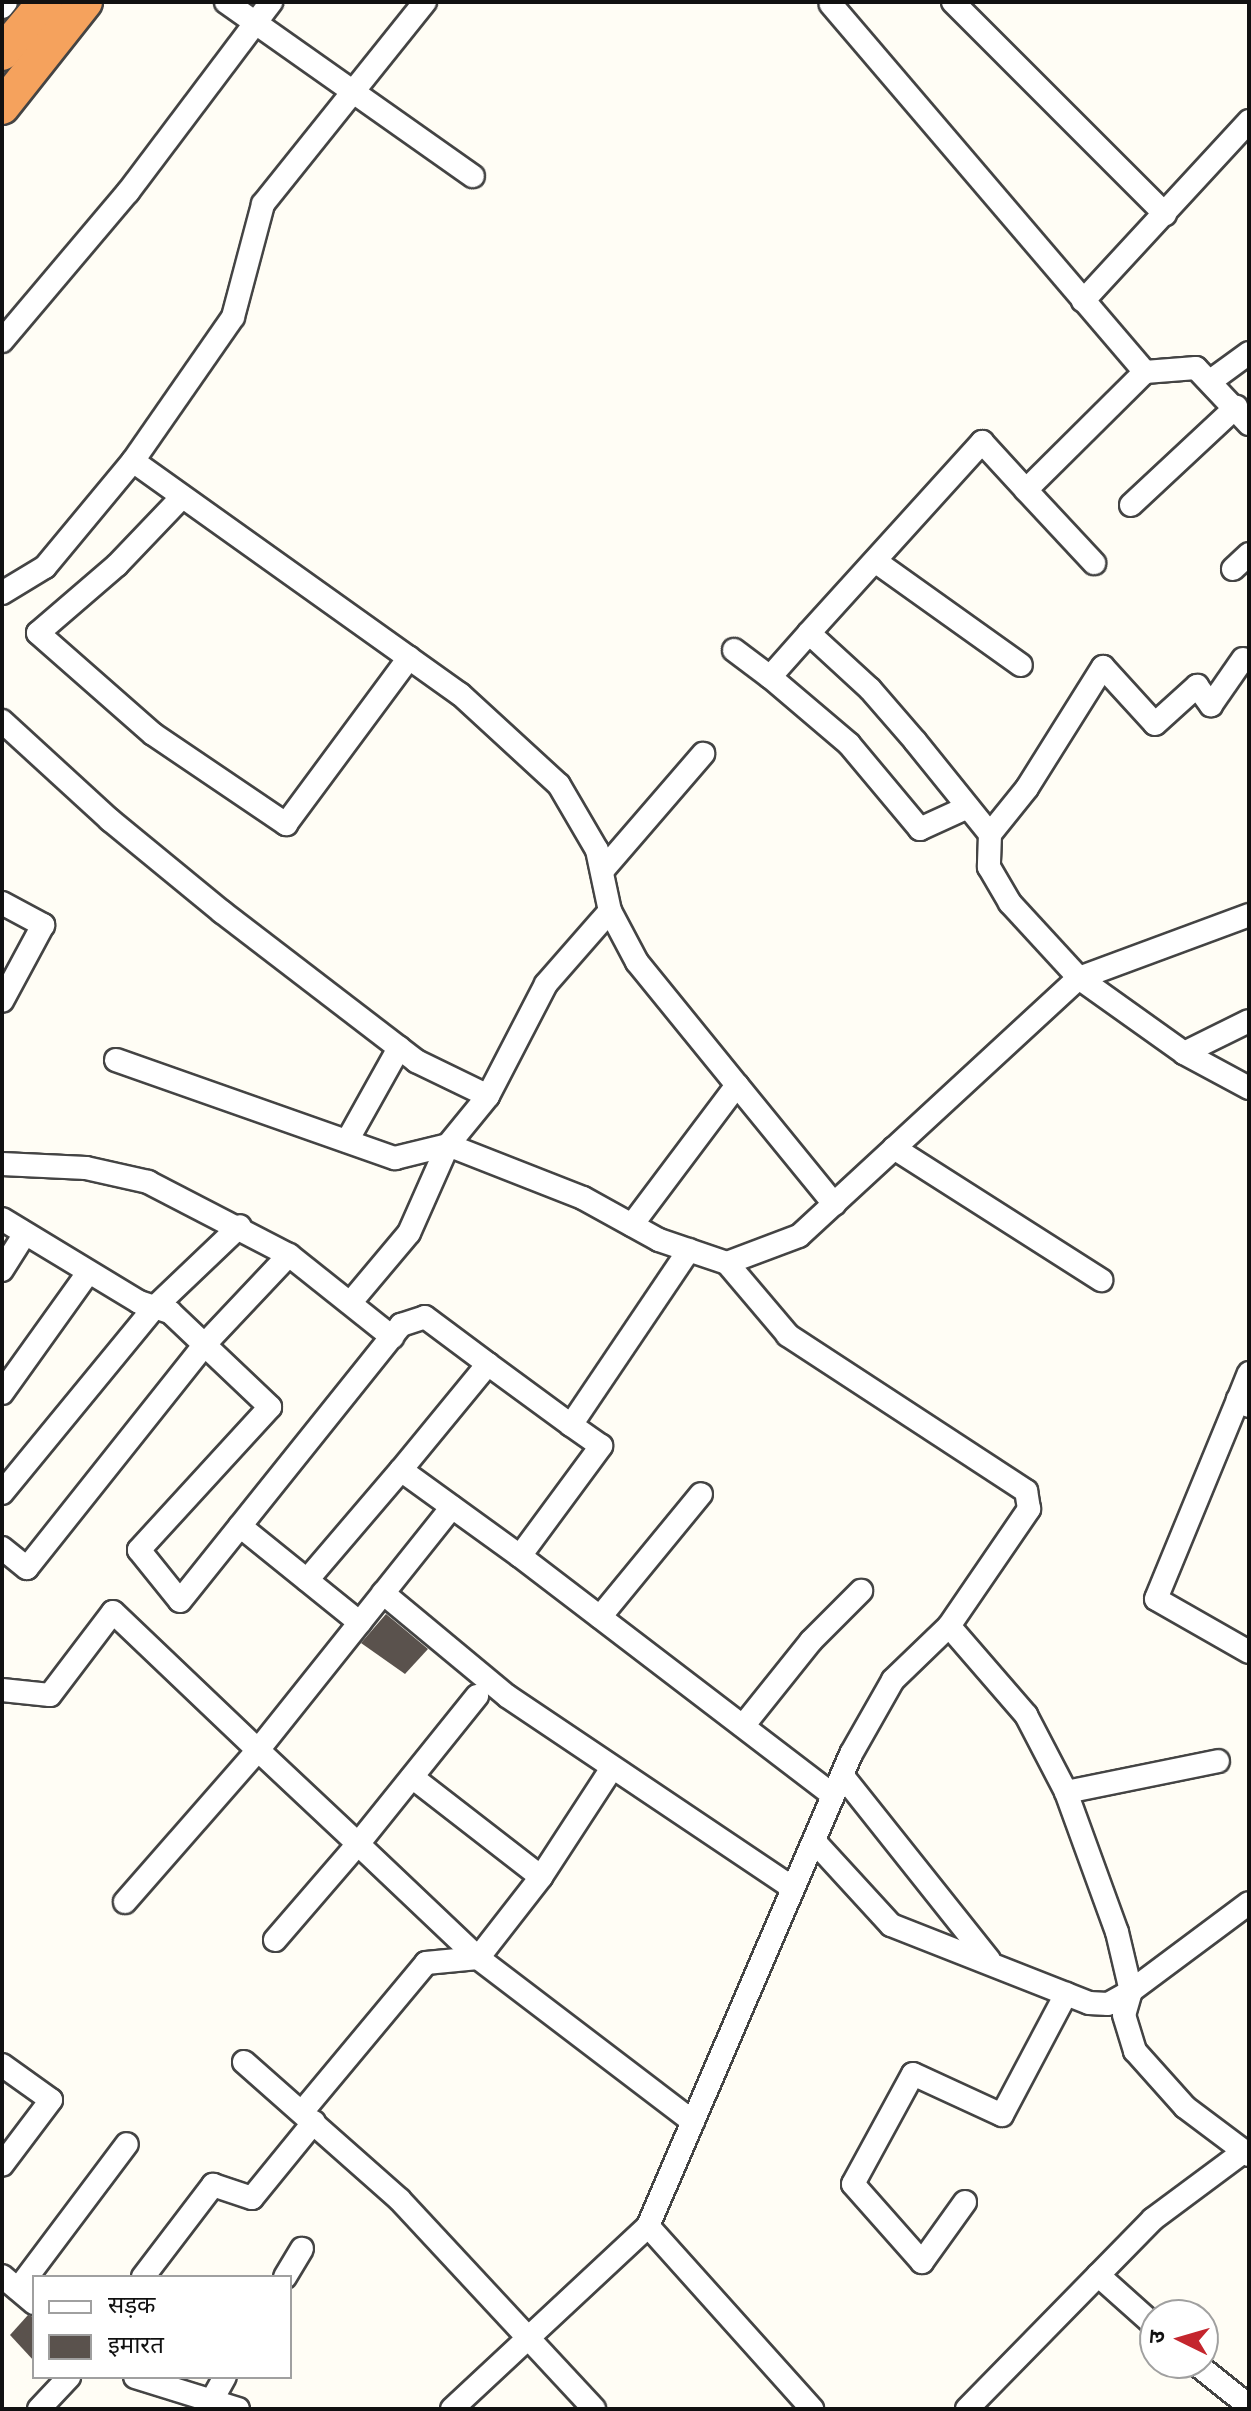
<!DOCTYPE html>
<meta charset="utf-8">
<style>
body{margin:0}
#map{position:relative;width:1251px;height:2411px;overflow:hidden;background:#fffdf5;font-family:"Roboto Serif","Noto Sans Devanagari",serif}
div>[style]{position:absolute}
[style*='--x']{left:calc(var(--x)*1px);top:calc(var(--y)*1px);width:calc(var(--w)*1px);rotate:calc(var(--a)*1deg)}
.building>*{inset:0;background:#5a524d}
.roads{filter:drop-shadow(2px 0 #444) drop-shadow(-2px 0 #444) drop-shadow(0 2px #444) drop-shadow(0 -2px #444)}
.minor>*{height:22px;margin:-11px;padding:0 11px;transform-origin:11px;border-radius:11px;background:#fff}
.highway>*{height:34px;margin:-17px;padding:0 17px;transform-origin:17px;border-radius:17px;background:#f5a25d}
span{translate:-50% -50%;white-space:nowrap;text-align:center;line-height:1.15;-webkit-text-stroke:8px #fff;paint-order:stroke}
.frame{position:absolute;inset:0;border:4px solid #111;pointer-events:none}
.legend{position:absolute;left:32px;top:2275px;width:260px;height:104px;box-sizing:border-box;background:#fff;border:2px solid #a0a0a0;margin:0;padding:10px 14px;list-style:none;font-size:24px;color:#111}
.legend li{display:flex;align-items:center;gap:16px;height:40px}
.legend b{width:40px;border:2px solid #a0a0a0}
.north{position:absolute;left:1139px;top:2299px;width:80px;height:80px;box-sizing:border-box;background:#fff;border:2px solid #a0a0a0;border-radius:50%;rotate:275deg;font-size:22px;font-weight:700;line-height:32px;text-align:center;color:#111}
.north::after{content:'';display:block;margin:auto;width:28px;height:36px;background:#c4262e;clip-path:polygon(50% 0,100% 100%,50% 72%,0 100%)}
</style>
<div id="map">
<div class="building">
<i style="clip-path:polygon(386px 1614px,428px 1649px,405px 1674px,361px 1643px)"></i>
<i style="clip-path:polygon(28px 2315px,34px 2317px,34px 2361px,10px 2335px)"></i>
</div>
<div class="roads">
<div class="minor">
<i style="--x:226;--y:2;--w:302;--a:35.2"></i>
<i style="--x:953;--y:2;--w:300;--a:45"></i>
<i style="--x:2;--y:7;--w:6;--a:-51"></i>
<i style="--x:1083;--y:301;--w:245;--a:-47.3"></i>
<i style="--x:2;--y:341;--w:195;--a:-49.8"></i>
<i style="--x:128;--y:192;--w:238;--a:-53"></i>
<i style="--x:1145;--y:372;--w:51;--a:-4.5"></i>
<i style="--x:1196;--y:368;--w:77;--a:46.6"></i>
<i style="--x:1212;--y:380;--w:46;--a:-36.1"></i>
<i style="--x:133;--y:461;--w:402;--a:35.5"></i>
<i style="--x:460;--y:694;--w:134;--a:42.6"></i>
<i style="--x:559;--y:785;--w:75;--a:59.7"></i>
<i style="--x:597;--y:850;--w:62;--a:78"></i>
<i style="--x:610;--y:911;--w:58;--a:62.1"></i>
<i style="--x:637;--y:962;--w:159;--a:50.9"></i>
<i style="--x:737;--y:1085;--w:175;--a:126.9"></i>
<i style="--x:1026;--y:490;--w:100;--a:47"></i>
<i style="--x:181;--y:498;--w:93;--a:133.7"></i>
<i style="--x:117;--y:565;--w:104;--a:139.3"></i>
<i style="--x:38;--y:633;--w:153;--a:41.3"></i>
<i style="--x:153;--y:734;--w:161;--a:34.1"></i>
<i style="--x:286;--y:824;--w:207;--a:-53.5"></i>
<i style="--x:1131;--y:505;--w:144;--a:-43"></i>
<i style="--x:875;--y:561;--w:179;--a:35.5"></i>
<i style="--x:1233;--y:569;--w:22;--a:-43"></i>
<i style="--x:2;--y:593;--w:50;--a:-31.2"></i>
<i style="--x:45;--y:567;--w:138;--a:-50.3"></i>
<i style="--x:133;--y:461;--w:175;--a:-55.2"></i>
<i style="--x:233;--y:317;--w:117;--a:-75.1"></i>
<i style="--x:263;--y:204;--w:259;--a:-51.3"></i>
<i style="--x:809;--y:633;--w:258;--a:-47.8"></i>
<i style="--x:982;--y:442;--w:65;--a:47.5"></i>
<i style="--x:1026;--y:490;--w:168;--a:-44.8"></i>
<i style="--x:1145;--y:372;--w:484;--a:-130.5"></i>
<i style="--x:734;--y:650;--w:45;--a:36.9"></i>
<i style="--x:2;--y:721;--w:147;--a:42.5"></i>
<i style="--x:110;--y:820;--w:145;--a:39.4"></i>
<i style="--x:222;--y:912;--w:245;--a:37.5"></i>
<i style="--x:416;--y:1061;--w:80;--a:25.9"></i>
<i style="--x:968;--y:807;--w:53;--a:155.4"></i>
<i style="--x:920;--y:829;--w:111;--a:-129.9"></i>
<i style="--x:849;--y:744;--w:104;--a:-139.7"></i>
<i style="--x:770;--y:677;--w:59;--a:-48.4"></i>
<i style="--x:809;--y:633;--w:83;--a:42.6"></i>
<i style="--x:870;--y:689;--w:69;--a:49.1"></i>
<i style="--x:915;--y:741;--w:119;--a:51.1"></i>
<i style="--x:990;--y:834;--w:33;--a:92"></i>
<i style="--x:989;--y:867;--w:42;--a:59.7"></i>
<i style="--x:1010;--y:903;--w:102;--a:47.4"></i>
<i style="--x:1079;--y:978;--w:129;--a:35.5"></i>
<i style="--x:1184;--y:1053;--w:74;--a:28.3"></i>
<i style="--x:990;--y:834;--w:59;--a:-51.2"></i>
<i style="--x:1027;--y:788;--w:143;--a:-57.9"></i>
<i style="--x:1103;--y:667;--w:77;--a:47.6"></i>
<i style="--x:1155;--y:724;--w:57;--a:-42.1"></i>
<i style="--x:1197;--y:686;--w:24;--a:54"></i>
<i style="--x:1211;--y:705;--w:56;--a:-55.2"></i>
<i style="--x:602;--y:871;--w:155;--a:-49.2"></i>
<i style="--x:2;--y:903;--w:47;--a:28.2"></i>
<i style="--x:43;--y:925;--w:86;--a:118.3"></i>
<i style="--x:1184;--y:1053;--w:72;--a:-26.2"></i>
<i style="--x:116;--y:1060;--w:296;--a:19.4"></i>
<i style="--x:395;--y:1158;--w:55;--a:-13.8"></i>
<i style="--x:448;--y:1145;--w:145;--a:21.4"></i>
<i style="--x:583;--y:1198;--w:87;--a:28.9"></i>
<i style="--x:659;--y:1240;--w:72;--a:18.7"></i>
<i style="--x:727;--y:1263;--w:77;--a:-20.6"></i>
<i style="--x:799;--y:1236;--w:381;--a:-42.7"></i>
<i style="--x:1079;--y:978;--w:181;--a:-20.3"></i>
<i style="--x:737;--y:1085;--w:154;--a:50.8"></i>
<i style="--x:347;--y:1141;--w:107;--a:-60.8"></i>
<i style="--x:894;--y:1148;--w:246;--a:32.5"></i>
<i style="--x:2;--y:1164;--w:84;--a:2.7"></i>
<i style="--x:86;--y:1168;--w:64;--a:12.7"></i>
<i style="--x:148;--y:1182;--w:159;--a:27.4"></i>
<i style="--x:289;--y:1255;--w:132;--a:38.5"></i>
<i style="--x:2;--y:1219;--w:160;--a:31.2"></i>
<i style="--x:139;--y:1302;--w:33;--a:18"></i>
<i style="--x:170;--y:1312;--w:138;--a:43.5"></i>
<i style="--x:270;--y:1407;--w:194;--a:132.5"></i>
<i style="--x:139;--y:1550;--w:65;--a:51.2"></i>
<i style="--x:180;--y:1601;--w:354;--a:-51.3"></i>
<i style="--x:401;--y:1325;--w:25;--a:-18"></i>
<i style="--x:425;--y:1317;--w:79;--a:36.7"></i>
<i style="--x:2;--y:1270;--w:41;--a:-57.8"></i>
<i style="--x:351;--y:1302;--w:90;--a:-50"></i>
<i style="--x:409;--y:1233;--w:96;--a:-66.1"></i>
<i style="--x:448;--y:1145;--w:63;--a:-50.8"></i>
<i style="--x:488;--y:1096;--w:126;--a:-62.6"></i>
<i style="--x:546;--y:984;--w:97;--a:-48.8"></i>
<i style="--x:2;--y:1393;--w:148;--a:-54.4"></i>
<i style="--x:1238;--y:1400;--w:29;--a:-68"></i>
<i style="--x:1249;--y:1406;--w:13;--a:-151"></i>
<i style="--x:1238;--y:1400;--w:215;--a:112.4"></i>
<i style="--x:1156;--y:1599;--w:107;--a:29.7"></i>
<i style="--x:571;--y:1425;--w:103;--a:-143.7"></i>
<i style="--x:488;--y:1364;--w:137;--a:129.4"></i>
<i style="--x:401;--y:1470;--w:147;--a:35.9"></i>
<i style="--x:520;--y:1556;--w:137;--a:-53.6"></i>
<i style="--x:601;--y:1446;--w:37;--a:-145"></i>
<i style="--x:571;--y:1425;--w:211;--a:-56"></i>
<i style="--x:2;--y:1493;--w:241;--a:-50.6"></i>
<i style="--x:155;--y:1307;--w:117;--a:-43.6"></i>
<i style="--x:452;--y:1507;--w:311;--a:128.6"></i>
<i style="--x:258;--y:1750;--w:137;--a:43.2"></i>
<i style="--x:358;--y:1844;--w:190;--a:-51.2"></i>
<i style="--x:240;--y:1526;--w:154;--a:38.9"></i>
<i style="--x:2;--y:1548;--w:32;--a:39"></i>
<i style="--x:27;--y:1568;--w:286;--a:-51.5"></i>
<i style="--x:205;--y:1344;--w:122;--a:-46.7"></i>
<i style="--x:520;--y:1556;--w:394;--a:37.4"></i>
<i style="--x:307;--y:1580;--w:145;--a:-49.5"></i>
<i style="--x:383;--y:1593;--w:161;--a:39.7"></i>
<i style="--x:507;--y:1696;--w:344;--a:33.9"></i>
<i style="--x:600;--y:1617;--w:159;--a:-50.6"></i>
<i style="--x:949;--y:1626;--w:118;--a:49.1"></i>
<i style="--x:1026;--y:1715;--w:87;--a:62.5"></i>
<i style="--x:1066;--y:1792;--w:149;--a:70"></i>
<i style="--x:1117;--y:1932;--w:61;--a:76.7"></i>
<i style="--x:1131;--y:1991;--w:25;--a:106"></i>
<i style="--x:1124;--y:2015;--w:38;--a:73"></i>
<i style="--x:1135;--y:2051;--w:75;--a:48.2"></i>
<i style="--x:1185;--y:2107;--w:80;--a:36.9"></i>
<i style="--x:2;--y:1690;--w:48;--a:5.9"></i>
<i style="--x:50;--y:1695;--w:104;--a:-52.8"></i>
<i style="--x:113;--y:1612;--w:200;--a:43.6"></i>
<i style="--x:258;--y:1750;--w:202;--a:131.2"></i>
<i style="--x:743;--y:1726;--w:109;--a:-51.3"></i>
<i style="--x:811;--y:1641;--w:71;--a:-45"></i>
<i style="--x:842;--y:1775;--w:236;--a:51.5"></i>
<i style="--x:1066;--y:1792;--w:155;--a:-11.5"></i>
<i style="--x:814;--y:1841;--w:114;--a:47.5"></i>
<i style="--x:891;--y:1925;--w:213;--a:21.5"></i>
<i style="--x:1089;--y:2003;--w:19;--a:3"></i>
<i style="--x:1108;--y:2004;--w:26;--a:-29"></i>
<i style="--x:1131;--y:1991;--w:147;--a:-36.7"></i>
<i style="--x:541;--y:1877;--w:130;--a:-56.9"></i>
<i style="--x:275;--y:1940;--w:127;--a:-49.2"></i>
<i style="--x:358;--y:1844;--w:166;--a:43.5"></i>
<i style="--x:478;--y:1958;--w:270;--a:37.3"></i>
<i style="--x:244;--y:2062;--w:208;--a:41.5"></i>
<i style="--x:400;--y:2200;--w:285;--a:47.1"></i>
<i style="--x:2;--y:2065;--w:60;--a:35.5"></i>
<i style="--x:51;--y:2100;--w:81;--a:127"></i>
<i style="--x:302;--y:2112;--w:194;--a:-50.2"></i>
<i style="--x:426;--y:1963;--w:52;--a:-5.5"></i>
<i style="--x:478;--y:1958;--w:103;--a:-52.1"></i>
<i style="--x:541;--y:1877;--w:163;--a:-142.2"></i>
<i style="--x:965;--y:2202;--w:74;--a:125.6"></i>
<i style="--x:922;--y:2262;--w:104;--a:-131.5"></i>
<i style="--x:853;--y:2184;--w:125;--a:-61.4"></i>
<i style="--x:913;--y:2074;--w:98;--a:24.7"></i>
<i style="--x:1002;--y:2115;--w:137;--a:-62.1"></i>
<i style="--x:648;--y:2226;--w:246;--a:48.1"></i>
<i style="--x:1098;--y:2275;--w:76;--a:41.8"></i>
<i style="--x:2;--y:2276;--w:42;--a:40.2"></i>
<i style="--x:143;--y:2277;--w:116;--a:-52.7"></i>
<i style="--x:213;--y:2185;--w:41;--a:18.4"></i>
<i style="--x:252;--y:2198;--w:98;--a:-50.8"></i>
<i style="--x:285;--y:2277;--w:33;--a:-59"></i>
<i style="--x:18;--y:2289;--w:181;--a:-53.1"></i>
<i style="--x:1195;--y:2363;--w:69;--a:38.5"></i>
<i style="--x:135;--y:2377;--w:108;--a:17.3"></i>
<i style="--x:212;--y:2400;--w:26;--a:-61"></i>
<i style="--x:39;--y:2409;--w:44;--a:-46.8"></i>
<i style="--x:452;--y:2409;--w:268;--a:-43"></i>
<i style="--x:648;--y:2226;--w:514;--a:-66.73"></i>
<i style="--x:851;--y:1754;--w:85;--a:-60.4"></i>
<i style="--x:893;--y:1680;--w:78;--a:-44"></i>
<i style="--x:949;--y:1626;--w:142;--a:-55.6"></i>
<i style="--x:1029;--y:1509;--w:18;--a:-99"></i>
<i style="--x:1026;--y:1491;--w:285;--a:-146.8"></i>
<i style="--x:788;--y:1335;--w:94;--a:-130.3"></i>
<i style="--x:967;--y:2409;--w:266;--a:-45.6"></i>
<i style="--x:1153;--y:2219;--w:111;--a:-36.6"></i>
</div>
<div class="highway">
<i style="--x:2;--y:53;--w:67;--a:-49.9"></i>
<i style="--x:2;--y:107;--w:134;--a:-51.7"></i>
</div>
</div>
<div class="frame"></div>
<ul class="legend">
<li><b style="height:10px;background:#fff"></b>सड़क</li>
<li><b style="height:22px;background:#5a524d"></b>इमारत</li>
</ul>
<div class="north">उ</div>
</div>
